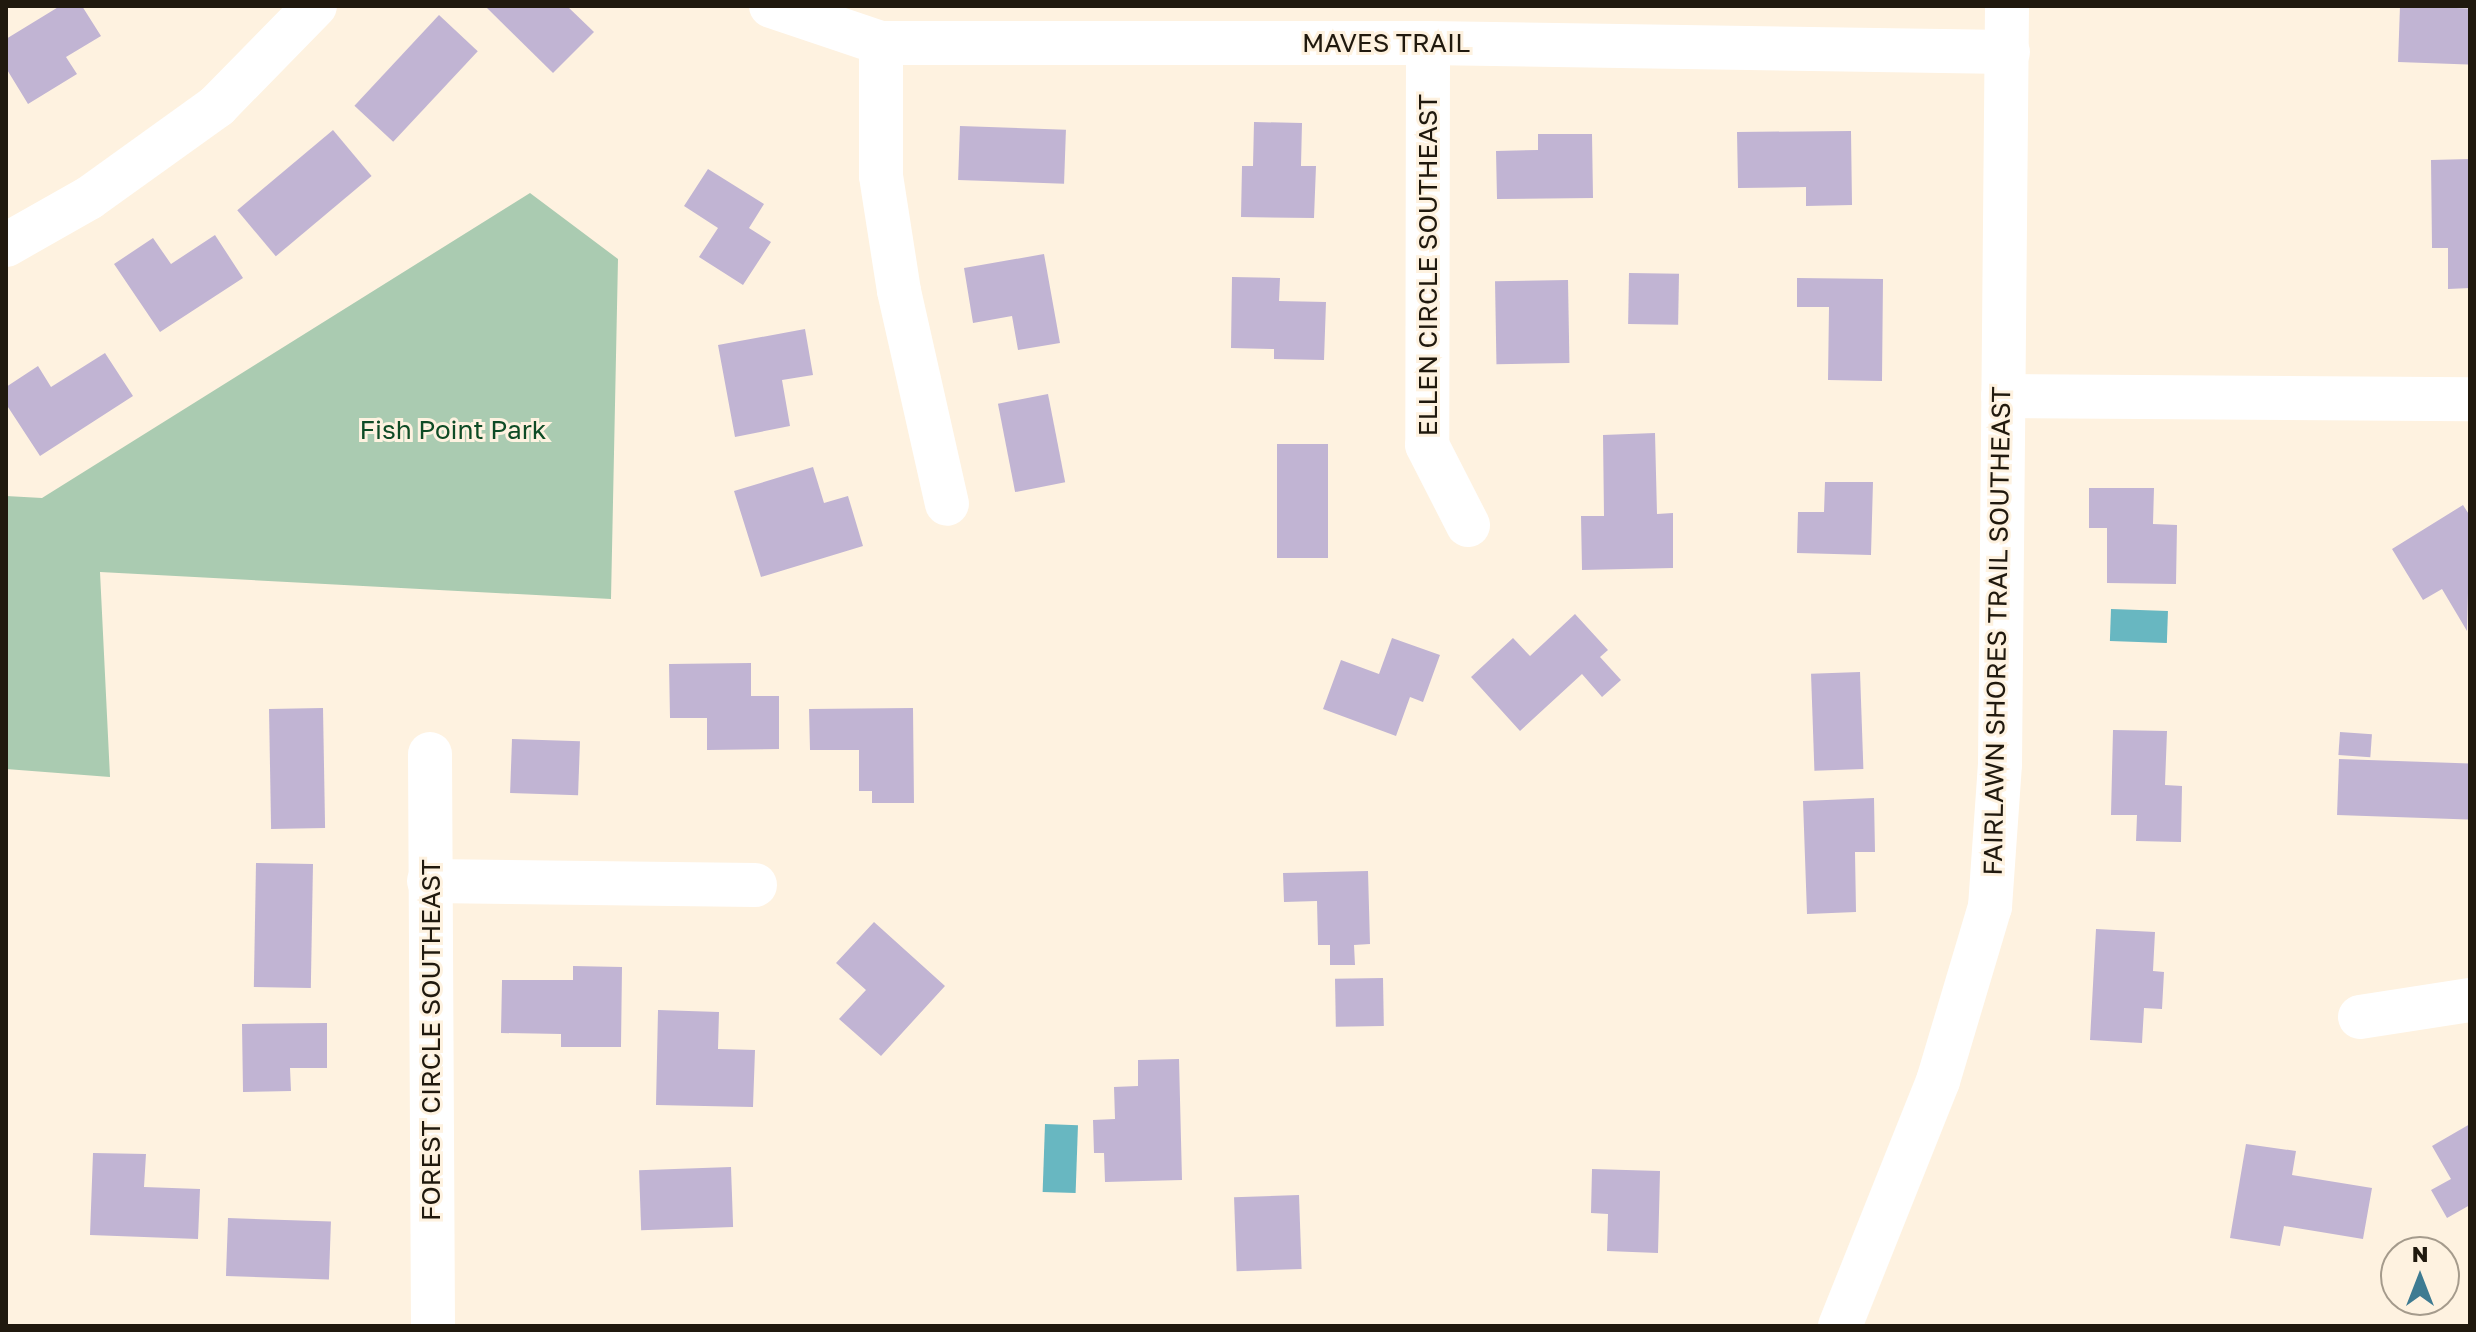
<!DOCTYPE html>
<style>
body{margin:0}
#map{position:relative;width:2476px;height:1332px;overflow:hidden;background:#fef2e0;font-family:"Golos Text",sans-serif}
div>[style]{position:absolute}
[style*='--x']{left:calc(var(--x)*1px);top:calc(var(--y)*1px);width:calc(var(--w)*1px);rotate:calc(var(--a)*1deg)}
.green>*{inset:0;background:#aacbb1}
.water>*{inset:0;background:#68b7c1;transform-origin:0 0}
.building>*{inset:0;background:#c1b4d3;transform-origin:0 0}
.minor>*{height:44px;margin:-22px;padding:0 22px;transform-origin:22px;border-radius:22px;background:#fff}
span{translate:-50% -50%;white-space:nowrap;text-align:center;line-height:1.15;-webkit-text-stroke:6px #fef2e0;paint-order:stroke}
.street-label{font-size:26px;color:#20190e}
.park-label{font-size:26px;color:#0e4b25}
.frame{position:absolute;inset:0;border:8px solid #20190e;pointer-events:none}
.north{position:absolute;left:2380px;top:1236px;width:80px;height:80px;box-sizing:border-box;background:#fef2e0;border:2px solid #a59b8c;border-radius:50%;rotate:0deg;font-size:22px;font-weight:700;line-height:32px;text-align:center;color:#20190e}
.north::after{content:'';display:block;margin:auto;width:28px;height:36px;background:#3e7b92;clip-path:polygon(50% 0,100% 100%,50% 72%,0 100%)}
</style>
<div id="map">
<div class="green">
<i style="clip-path:polygon(530px 193px,618px 259px,611px 599px,100px 572px,110px 777px,6px 769px,6px 496px,42px 498px)"></i>
</div>
<div class="water">
<i style="left:2111px;top:609px;width:57px;height:32px;rotate:2deg"></i>
<i style="left:1045px;top:1124px;width:33px;height:68px;rotate:2deg"></i>
</div>
<div class="building">
<i style="clip-path:polygon(60px 6px,82px 6px,101px 36px,66px 57px,77px 74px,28px 104px,6px 68px,6px 39px)"></i>
<i style="clip-path:polygon(485px 6px,567px 6px,594px 32px,553px 73px)"></i>
<i style="left:2400px;top:6px;width:70px;height:56px;rotate:2deg"></i>
<i style="left:439px;top:15px;width:53px;height:124px;rotate:43deg"></i>
<i style="clip-path:polygon(1254px 122px,1302px 123px,1301px 166px,1316px 166px,1314px 218px,1241px 217px,1242px 166px,1253px 166px)"></i>
<i style="left:960px;top:126px;width:106px;height:54px;rotate:2deg"></i>
<i style="left:333px;top:130px;width:60px;height:125px;rotate:50deg"></i>
<i style="clip-path:polygon(1851px 131px,1852px 205px,1806px 206px,1806px 187px,1738px 188px,1737px 132px)"></i>
<i style="clip-path:polygon(1538px 134px,1592px 134px,1593px 198px,1497px 199px,1496px 151px,1538px 150px)"></i>
<i style="clip-path:polygon(2470px 159px,2470px 288px,2448px 289px,2448px 248px,2432px 248px,2431px 160px)"></i>
<i style="clip-path:polygon(708px 169px,764px 204px,749px 228px,771px 242px,743px 285px,699px 257px,718px 228px,684px 206px)"></i>
<i style="clip-path:polygon(215px 235px,243px 278px,160px 332px,114px 264px,153px 238px,171px 264px)"></i>
<i style="clip-path:polygon(1044px 254px,1060px 343px,1018px 350px,1012px 316px,973px 323px,964px 268px)"></i>
<i style="left:1629px;top:273px;width:50px;height:51px;rotate:1deg"></i>
<i style="clip-path:polygon(1232px 277px,1280px 278px,1279px 301px,1326px 302px,1324px 360px,1274px 359px,1274px 349px,1231px 348px)"></i>
<i style="clip-path:polygon(1797px 278px,1883px 279px,1882px 381px,1828px 380px,1829px 307px,1797px 307px)"></i>
<i style="left:1568px;top:280px;width:83px;height:73px;rotate:89deg"></i>
<i style="clip-path:polygon(805px 329px,813px 375px,782px 380px,790px 426px,735px 437px,718px 345px)"></i>
<i style="clip-path:polygon(105px 353px,133px 396px,40px 456px,6px 404px,6px 387px,38px 366px,51px 387px)"></i>
<i style="left:1048px;top:394px;width:90px;height:51px;rotate:79deg"></i>
<i style="clip-path:polygon(1655px 433px,1657px 514px,1673px 513px,1673px 568px,1582px 570px,1581px 516px,1604px 516px,1603px 435px)"></i>
<i style="left:1277px;top:444px;width:51px;height:114px"></i>
<i style="clip-path:polygon(813px 467px,824px 503px,848px 496px,863px 546px,761px 577px,734px 491px)"></i>
<i style="clip-path:polygon(1825px 482px,1873px 482px,1871px 555px,1797px 553px,1798px 512px,1824px 512px)"></i>
<i style="clip-path:polygon(2089px 488px,2154px 488px,2153px 524px,2177px 525px,2176px 584px,2107px 583px,2107px 528px,2089px 528px)"></i>
<i style="clip-path:polygon(2463px 505px,2470px 516px,2467px 631px,2442px 589px,2423px 600px,2392px 549px)"></i>
<i style="clip-path:polygon(1575px 614px,1608px 650px,1600px 657px,1621px 680px,1602px 697px,1582px 674px,1520px 731px,1471px 677px,1513px 638px,1530px 656px)"></i>
<i style="clip-path:polygon(1392px 638px,1440px 655px,1423px 702px,1410px 697px,1396px 736px,1323px 709px,1341px 660px,1379px 674px)"></i>
<i style="clip-path:polygon(751px 663px,751px 696px,779px 696px,779px 749px,707px 750px,707px 718px,670px 718px,669px 664px)"></i>
<i style="left:1860px;top:672px;width:97px;height:49px;rotate:88deg"></i>
<i style="left:323px;top:708px;width:120px;height:54px;rotate:89deg"></i>
<i style="clip-path:polygon(913px 708px,914px 803px,872px 803px,872px 791px,859px 791px,859px 750px,810px 750px,809px 709px)"></i>
<i style="clip-path:polygon(2113px 730px,2167px 731px,2165px 785px,2182px 786px,2181px 842px,2136px 841px,2137px 815px,2111px 815px)"></i>
<i style="left:2340px;top:732px;width:32px;height:23px;rotate:4deg"></i>
<i style="left:512px;top:739px;width:68px;height:54px;rotate:2deg"></i>
<i style="left:2339px;top:759px;width:131px;height:56px;rotate:2deg"></i>
<i style="clip-path:polygon(1874px 798px,1875px 852px,1855px 852px,1856px 912px,1807px 914px,1803px 801px)"></i>
<i style="left:256px;top:863px;width:57px;height:124px;rotate:1deg"></i>
<i style="clip-path:polygon(1368px 871px,1370px 944px,1354px 945px,1355px 965px,1330px 965px,1330px 945px,1318px 945px,1317px 901px,1284px 902px,1283px 873px)"></i>
<i style="clip-path:polygon(874px 922px,945px 986px,881px 1056px,839px 1019px,866px 990px,836px 963px)"></i>
<i style="clip-path:polygon(2096px 929px,2155px 932px,2153px 971px,2164px 972px,2162px 1009px,2144px 1008px,2142px 1043px,2090px 1040px)"></i>
<i style="clip-path:polygon(573px 966px,622px 967px,621px 1047px,561px 1047px,561px 1034px,501px 1033px,502px 980px,573px 980px)"></i>
<i style="left:1383px;top:978px;width:48px;height:48px;rotate:89deg"></i>
<i style="clip-path:polygon(658px 1010px,719px 1012px,718px 1049px,755px 1050px,753px 1107px,656px 1105px)"></i>
<i style="clip-path:polygon(327px 1023px,327px 1068px,290px 1068px,291px 1091px,243px 1092px,242px 1024px)"></i>
<i style="clip-path:polygon(1179px 1059px,1182px 1180px,1105px 1182px,1104px 1153px,1094px 1153px,1093px 1120px,1115px 1119px,1114px 1087px,1138px 1086px,1138px 1060px)"></i>
<i style="clip-path:polygon(2470px 1124px,2470px 1205px,2447px 1218px,2431px 1190px,2451px 1179px,2432px 1146px)"></i>
<i style="clip-path:polygon(2246px 1144px,2296px 1151px,2292px 1175px,2372px 1188px,2363px 1239px,2284px 1226px,2280px 1246px,2230px 1238px)"></i>
<i style="clip-path:polygon(93px 1153px,146px 1154px,144px 1187px,200px 1189px,198px 1239px,90px 1235px)"></i>
<i style="left:731px;top:1167px;width:60px;height:92px;rotate:88deg"></i>
<i style="clip-path:polygon(1592px 1169px,1660px 1171px,1658px 1253px,1607px 1251px,1608px 1214px,1591px 1213px)"></i>
<i style="left:1299px;top:1195px;width:74px;height:65px;rotate:88deg"></i>
<i style="left:228px;top:1218px;width:103px;height:58px;rotate:2deg"></i>
</div>
<div class="minor">
<i style="--x:771;--y:6;--w:116;--a:18.6"></i>
<i style="--x:881;--y:43;--w:547;--a:0"></i>
<i style="--x:1428;--y:43;--w:580;--a:0.89"></i>
<i style="--x:881;--y:43;--w:133;--a:90"></i>
<i style="--x:881;--y:176;--w:116;--a:81.1"></i>
<i style="--x:899;--y:291;--w:218;--a:77.3"></i>
<i style="--x:1428;--y:43;--w:402;--a:90.1"></i>
<i style="--x:1427;--y:445;--w:90;--a:62.9"></i>
<i style="--x:6;--y:245;--w:95;--a:-29.5"></i>
<i style="--x:89;--y:198;--w:158;--a:-35.7"></i>
<i style="--x:217;--y:106;--w:140;--a:-45.6"></i>
<i style="--x:2003;--y:396;--w:467;--a:0.4"></i>
<i style="--x:430;--y:754;--w:572;--a:89.7"></i>
<i style="--x:429;--y:881;--w:326;--a:0.7"></i>
<i style="--x:2360;--y:1017;--w:111;--a:-8.8"></i>
<i style="--x:1840;--y:1326;--w:264;--a:-68.2"></i>
<i style="--x:1938;--y:1081;--w:182;--a:-73.4"></i>
<i style="--x:1990;--y:907;--w:143;--a:-86"></i>
<i style="--x:2000;--y:764;--w:758;--a:-89.47"></i>
</div>
<div class="street-label">
<span style="left:1386px;top:43px">MAVES TRAIL</span>
<span style="left:1428px;top:265px;rotate:-90deg">ELLEN CIRCLE SOUTHEAST</span>
<span style="left:1997px;top:631px;rotate:-89deg">FAIRLAWN SHORES TRAIL SOUTHEAST</span>
<span style="left:431px;top:1040px;rotate:-90deg">FOREST CIRCLE SOUTHEAST</span>
</div>
<div class="park-label">
<span style="left:453px;top:430px">Fish Point Park</span>
</div>
<div class="frame"></div>
<div class="north">N</div>
</div>
